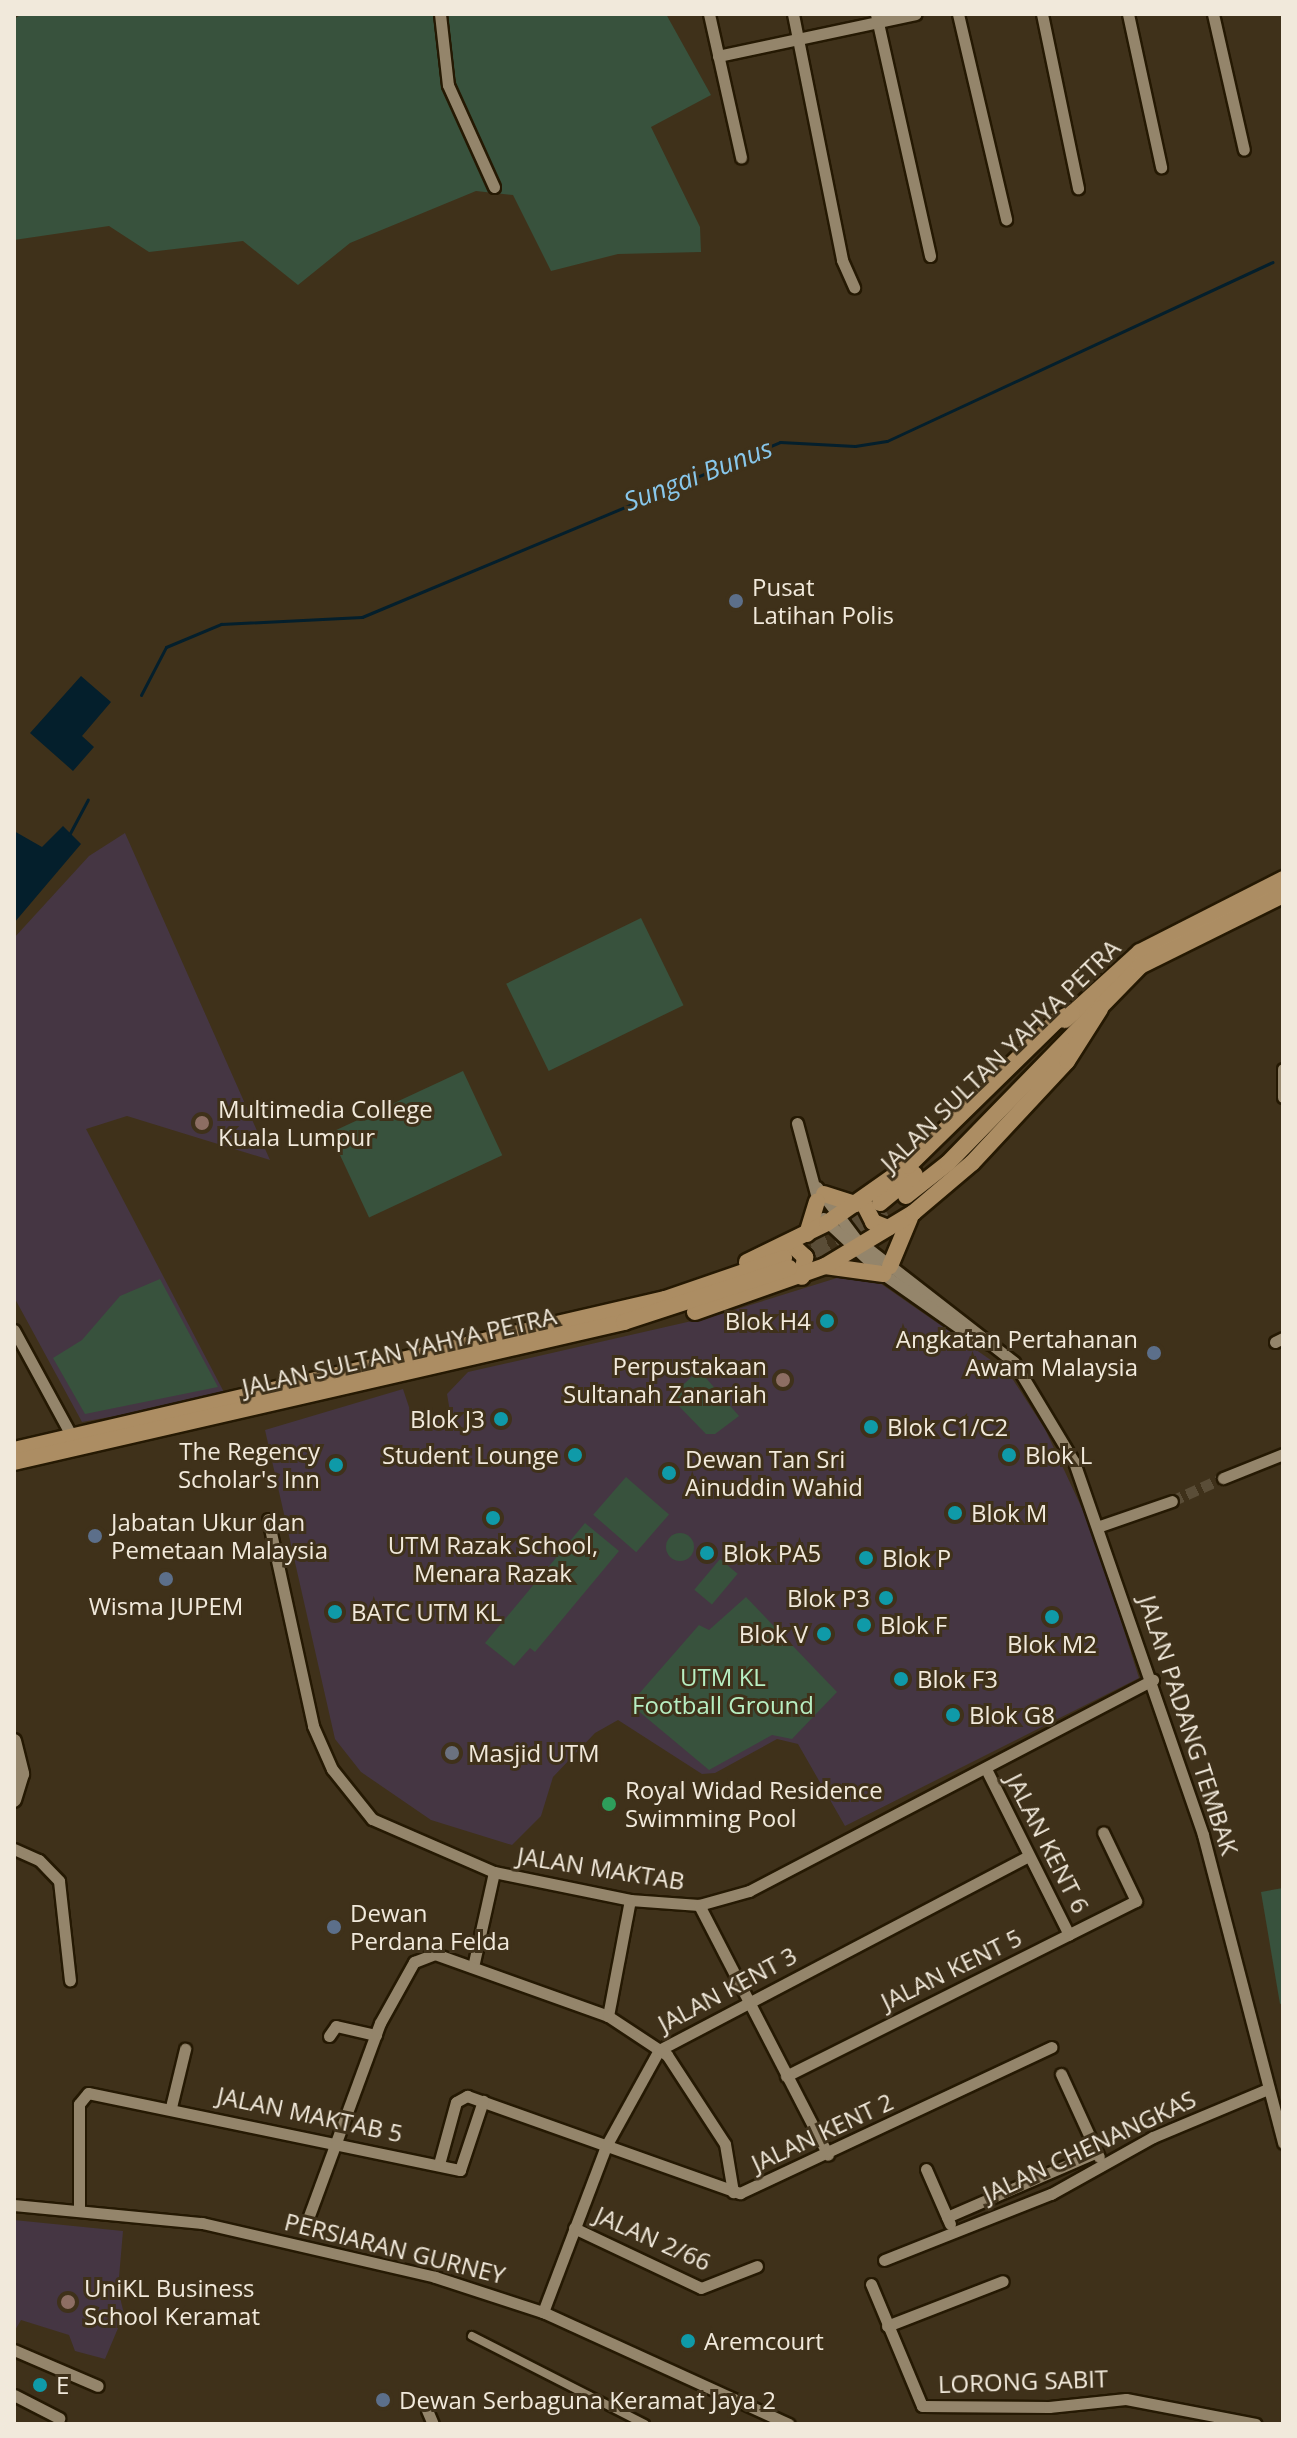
<!DOCTYPE html>
<style>
body{margin:0}
#map{position:relative;width:1297px;height:2438px;overflow:hidden;background:#3f311a;font-family:"Open Sans",sans-serif}
div>[style]{position:absolute}
[style*='--x']{left:calc(var(--x)*1px);top:calc(var(--y)*1px);width:calc(var(--w)*1px);rotate:calc(var(--a)*1deg)}
.education>*{inset:0;background:#453643}
.green>*{inset:0;background:#38523d;transform-origin:0 0}
.round{border-radius:50%}
.water>*{inset:0;background:#041f2c}
.stream>*{height:3px;margin:-1.5px;padding:0 1.5px;transform-origin:1.5px;border-radius:1.5px;background:#041f2c}
.minor-tunnel>*{height:11px;margin-top:-5.5px;transform-origin:0;background:repeating-linear-gradient(90deg,#5a4d37 0 11px,transparent 0 16.5px)}
.secondary-tunnel>*{height:16px;margin-top:-8px;transform-origin:0;background:repeating-linear-gradient(90deg,#5a4d37 0 16px,transparent 0 24px)}
.roads{filter:drop-shadow(2px 0 #251903) drop-shadow(-2px 0 #251903) drop-shadow(0 2px #251903) drop-shadow(0 -2px #251903)}
.pedestrian>*{height:8px;margin:-4px;padding:0 4px;transform-origin:4px;border-radius:4px;background:#94856b}
.minor>*{height:11px;margin:-5.5px;padding:0 5.5px;transform-origin:5.5px;border-radius:5.5px;background:#94856b}
.tertiary>*{height:14px;margin:-7px;padding:0 7px;transform-origin:7px;border-radius:7px;background:#94856b}
.secondary>*{height:16px;margin:-8px;padding:0 8px;transform-origin:8px;border-radius:8px;background:#ac8d63}
.dots>*{width:22px;height:22px;translate:-50% -50%;box-sizing:border-box;border:4px solid #3f311a;border-radius:50%}
span{translate:-50% -50%;white-space:nowrap;text-align:center;line-height:1.15;-webkit-text-stroke:6px #3f311a;paint-order:stroke}
.poi-label{font-size:24px;color:#f1e9db}
.left{translate:0 -50%;text-align:left}
.right{translate:-100% -50%;text-align:right}
.street-label{font-size:24px;color:#f1e9db}
.park-label{font-size:24px;color:#b7eec2}
.water-label{font-size:26px;color:#88c7eb;font-style:italic}
.frame{position:absolute;inset:0;border:16px solid #f1e9db;pointer-events:none}
</style>
<div id="map">
<div class="education">
<i style="clip-path:polygon(125px 833px,270px 1160px,127px 1116px,86px 1129px,226px 1396px,82px 1422px,14px 1297px,14px 938px,89px 856px)"></i>
<i style="clip-path:polygon(840px 1277px,877px 1281px,1008px 1372px,1045px 1429px,1093px 1532px,1139px 1678px,845px 1826px,798px 1744px,777px 1739px,715px 1773px,702px 1774px,618px 1720px,595px 1733px,553px 1777px,541px 1816px,512px 1845px,431px 1820px,361px 1772px,335px 1739px,265px 1430px,403px 1389px,415px 1425px,451px 1418px,447px 1394px,468px 1372px,718px 1315px)"></i>
<i style="clip-path:polygon(14px 2220px,123px 2231px,118px 2289px,124px 2314px,105px 2359px,75px 2351px,69px 2335px,21px 2320px,14px 2332px)"></i>
</div>
<div class="green">
<i style="clip-path:polygon(22px 14px,666px 14px,711px 95px,651px 127px,700px 227px,701px 252px,618px 254px,551px 271px,513px 195px,476px 191px,350px 243px,298px 285px,243px 241px,149px 252px,109px 226px,14px 240px,14px 19px)"></i>
<i style="left:641px;top:918px;width:97px;height:150px;rotate:64deg"></i>
<i style="left:463px;top:1071px;width:93px;height:147px;rotate:65deg"></i>
<i style="clip-path:polygon(160px 1279px,218px 1387px,85px 1414px,53px 1358px,82px 1340px,120px 1296px)"></i>
<i style="clip-path:polygon(699px 1370px,739px 1416px,715px 1434px,706px 1434px,670px 1397px)"></i>
<i style="left:626px;top:1477px;width:57px;height:50px;rotate:41deg"></i>
<i style="clip-path:polygon(585px 1523px,619px 1551px,535px 1652px,530px 1648px,514px 1666px,485px 1643px)"></i>
<i class="round" style="left:666px;top:1533px;width:28px;height:28px"></i>
<i style="left:720px;top:1559px;width:23px;height:40px;rotate:40deg"></i>
<i style="clip-path:polygon(746px 1597px,837px 1692px,792px 1739px,772px 1735px,709px 1770px,630px 1704px,699px 1625px,709px 1630px)"></i>
<i style="clip-path:polygon(1283px 1888px,1283px 2003px,1280px 2004px,1261px 1892px)"></i>
</div>
<div class="water">
<i style="clip-path:polygon(81px 676px,111px 702px,82px 736px,94px 747px,73px 771px,30px 733px)"></i>
<i style="clip-path:polygon(63px 826px,81px 844px,14px 923px,14px 831px,42px 847px)"></i>
</div>
<div class="stream">
<i style="--x:141;--y:695;--w:54;--a:-62.5"></i>
<i style="--x:166;--y:647;--w:60;--a:-22.7"></i>
<i style="--x:221;--y:624;--w:141;--a:-2.8"></i>
<i style="--x:362;--y:617;--w:453;--a:-22.7"></i>
<i style="--x:780;--y:442;--w:75;--a:3.1"></i>
<i style="--x:855;--y:446;--w:32;--a:-9"></i>
<i style="--x:887;--y:441;--w:425;--a:-24.9"></i>
<i style="--x:69;--y:835;--w:40;--a:-62"></i>
</div>
<div class="minor-tunnel">
<i style="--x:1172;--y:1501;--w:56;--a:-24.3"></i>
</div>
<div class="secondary-tunnel">
<i style="--x:789;--y:1255;--w:100;--a:-29.9"></i>
<i style="--x:794;--y:1266;--w:107;--a:-30.4"></i>
</div>
<div class="roads">
<div class="pedestrian">
<i style="--x:472;--y:2336;--w:194;--a:27"></i>
</div>
<div class="minor">
<i style="--x:440;--y:14;--w:71;--a:83.6"></i>
<i style="--x:448;--y:85;--w:112;--a:65.7"></i>
<i style="--x:709;--y:14;--w:147;--a:77.4"></i>
<i style="--x:793;--y:14;--w:251;--a:78.7"></i>
<i style="--x:842;--y:260;--w:30;--a:66"></i>
<i style="--x:876;--y:14;--w:248;--a:77.4"></i>
<i style="--x:958;--y:14;--w:211;--a:76.8"></i>
<i style="--x:1042;--y:14;--w:178;--a:78.3"></i>
<i style="--x:1128;--y:14;--w:157;--a:77.8"></i>
<i style="--x:1213;--y:14;--w:139;--a:77.2"></i>
<i style="--x:718;--y:56;--w:202;--a:-12"></i>
<i style="--x:1283;--y:1069;--w:28;--a:90"></i>
<i style="--x:797;--y:1123;--w:73;--a:75"></i>
<i style="--x:817;--y:1187;--w:65;--a:53.1"></i>
<i style="--x:856;--y:1239;--w:200;--a:37.9"></i>
<i style="--x:1014;--y:1362;--w:117;--a:59"></i>
<i style="--x:1074;--y:1462;--w:395;--a:70.9"></i>
<i style="--x:1203;--y:1835;--w:318;--a:75.4"></i>
<i style="--x:823;--y:1218;--w:82;--a:43"></i>
<i style="--x:883;--y:1274;--w:115;--a:35.1"></i>
<i style="--x:977;--y:1340;--w:17;--a:17"></i>
<i style="--x:14;--y:1330;--w:122;--a:61.5"></i>
<i style="--x:1275;--y:1342;--w:9;--a:-27"></i>
<i style="--x:1223;--y:1478;--w:65;--a:-21.8"></i>
<i style="--x:268;--y:1519;--w:212;--a:77.7"></i>
<i style="--x:313;--y:1726;--w:47;--a:66.2"></i>
<i style="--x:332;--y:1769;--w:64;--a:51.3"></i>
<i style="--x:372;--y:1819;--w:133;--a:23.5"></i>
<i style="--x:494;--y:1872;--w:139;--a:11.6"></i>
<i style="--x:630;--y:1900;--w:69;--a:4.1"></i>
<i style="--x:699;--y:1905;--w:52;--a:-15.6"></i>
<i style="--x:749;--y:1891;--w:456;--a:-27.6"></i>
<i style="--x:1100;--y:1526;--w:76;--a:-19.1"></i>
<i style="--x:987;--y:1771;--w:183;--a:63.4"></i>
<i style="--x:14;--y:1849;--w:27;--a:24"></i>
<i style="--x:39;--y:1860;--w:29;--a:46"></i>
<i style="--x:59;--y:1881;--w:100;--a:83.7"></i>
<i style="--x:699;--y:1905;--w:281;--a:62.7"></i>
<i style="--x:473;--y:1967;--w:97;--a:-77.5"></i>
<i style="--x:608;--y:2016;--w:118;--a:-79.3"></i>
<i style="--x:329;--y:2036;--w:12;--a:-55"></i>
<i style="--x:336;--y:2026;--w:41;--a:12.7"></i>
<i style="--x:1061;--y:2074;--w:91;--a:65.4"></i>
<i style="--x:786;--y:2076;--w:391;--a:-26.6"></i>
<i style="--x:1136;--y:1901;--w:76;--a:-115.6"></i>
<i style="--x:171;--y:2107;--w:60;--a:-76.4"></i>
<i style="--x:439;--y:2164;--w:64;--a:-74.7"></i>
<i style="--x:456;--y:2102;--w:13;--a:-29"></i>
<i style="--x:467;--y:2096;--w:290;--a:19.6"></i>
<i style="--x:740;--y:2193;--w:344;--a:-25.1"></i>
<i style="--x:926;--y:2169;--w:60;--a:66.4"></i>
<i style="--x:14;--y:2205;--w:189;--a:5.5"></i>
<i style="--x:202;--y:2223;--w:239;--a:13"></i>
<i style="--x:435;--y:2277;--w:114;--a:18"></i>
<i style="--x:543;--y:2312;--w:270;--a:24.5"></i>
<i style="--x:79;--y:2210;--w:106;--a:-90"></i>
<i style="--x:79;--y:2104;--w:14;--a:-51"></i>
<i style="--x:88;--y:2093;--w:380;--a:11.7"></i>
<i style="--x:460;--y:2170;--w:73;--a:-71.6"></i>
<i style="--x:947;--y:2217;--w:163;--a:-23.4"></i>
<i style="--x:306;--y:2224;--w:214;--a:-69.8"></i>
<i style="--x:380;--y:2023;--w:70;--a:-60.9"></i>
<i style="--x:414;--y:1962;--w:22;--a:-21"></i>
<i style="--x:435;--y:1954;--w:184;--a:19.7"></i>
<i style="--x:608;--y:2016;--w:71;--a:33.5"></i>
<i style="--x:667;--y:2055;--w:106;--a:56.9"></i>
<i style="--x:725;--y:2144;--w:49;--a:80.5"></i>
<i style="--x:574;--y:2228;--w:140;--a:25.3"></i>
<i style="--x:701;--y:2288;--w:60;--a:-21.4"></i>
<i style="--x:884;--y:2260;--w:180;--a:-21.6"></i>
<i style="--x:1051;--y:2194;--w:117;--a:-29.2"></i>
<i style="--x:1153;--y:2137;--w:125;--a:-22.7"></i>
<i style="--x:871;--y:2284;--w:132;--a:67.3"></i>
<i style="--x:922;--y:2406;--w:127;--a:0.5"></i>
<i style="--x:1049;--y:2407;--w:77;--a:-5.9"></i>
<i style="--x:1126;--y:2399;--w:132;--a:10.9"></i>
<i style="--x:543;--y:2312;--w:178;--a:-69.2"></i>
<i style="--x:606;--y:2146;--w:110;--a:-61.1"></i>
<i style="--x:659;--y:2050;--w:417;--a:-27.7"></i>
<i style="--x:887;--y:2326;--w:124;--a:-21.2"></i>
<i style="--x:14;--y:2350;--w:91;--a:23.2"></i>
<i style="--x:14;--y:2395;--w:51;--a:27.1"></i>
<i style="--x:427;--y:2410;--w:15;--a:67"></i>
</div>
<div class="tertiary">
<i style="--x:14;--y:1741;--w:34;--a:76"></i>
<i style="--x:22;--y:1774;--w:27;--a:107"></i>
</div>
<div class="secondary">
<i style="--x:1065;--y:1020;--w:101;--a:-42.2"></i>
<i style="--x:1140;--y:952;--w:161;--a:-27"></i>
<i style="--x:824;--y:1194;--w:33;--a:18"></i>
<i style="--x:906;--y:1196;--w:53;--a:-38.2"></i>
<i style="--x:948;--y:1163;--w:275;--a:-45.7"></i>
<i style="--x:1140;--y:966;--w:160;--a:-26.4"></i>
<i style="--x:862;--y:1200;--w:25;--a:63"></i>
<i style="--x:873;--y:1222;--w:16;--a:22"></i>
<i style="--x:880;--y:1203;--w:45;--a:-39.6"></i>
<i style="--x:807;--y:1234;--w:34;--a:-73"></i>
<i style="--x:790;--y:1243;--w:21;--a:43"></i>
<i style="--x:805;--y:1257;--w:20;--a:99"></i>
<i style="--x:747;--y:1262;--w:89;--a:-26"></i>
<i style="--x:827;--y:1223;--w:99;--a:-35.1"></i>
<i style="--x:908;--y:1166;--w:207;--a:-44.4"></i>
<i style="--x:1056;--y:1021;--w:18;--a:-27"></i>
<i style="--x:825;--y:1266;--w:59;--a:7.9"></i>
<i style="--x:890;--y:1266;--w:52;--a:-67.4"></i>
<i style="--x:695;--y:1312;--w:138;--a:-19.5"></i>
<i style="--x:825;--y:1266;--w:103;--a:-31.1"></i>
<i style="--x:913;--y:1213;--w:77;--a:-40.3"></i>
<i style="--x:972;--y:1163;--w:139;--a:-47"></i>
<i style="--x:1067;--y:1061;--w:62;--a:-57.6"></i>
<i style="--x:14;--y:1450;--w:668;--a:-13.06"></i>
<i style="--x:665;--y:1299;--w:126;--a:-19"></i>
<i style="--x:14;--y:1462;--w:626;--a:-12.93"></i>
<i style="--x:624;--y:1322;--w:174;--a:-18.1"></i>
</div>
</div>
<div class="dots">
<i style="left:736px;top:601px;background:#5c6f8a"></i>
<i style="left:202px;top:1123px;background:#8d6e63"></i>
<i style="left:827px;top:1321px;background:#0f9aa8"></i>
<i style="left:1154px;top:1353px;background:#5c6f8a"></i>
<i style="left:783px;top:1380px;background:#8d6e63"></i>
<i style="left:501px;top:1419px;background:#0f9aa8"></i>
<i style="left:871px;top:1427px;background:#0f9aa8"></i>
<i style="left:575px;top:1455px;background:#0f9aa8"></i>
<i style="left:1009px;top:1455px;background:#0f9aa8"></i>
<i style="left:336px;top:1465px;background:#0f9aa8"></i>
<i style="left:669px;top:1473px;background:#0f9aa8"></i>
<i style="left:955px;top:1513px;background:#0f9aa8"></i>
<i style="left:493px;top:1518px;background:#0f9aa8"></i>
<i style="left:95px;top:1536px;background:#5c6f8a"></i>
<i style="left:707px;top:1553px;background:#0f9aa8"></i>
<i style="left:866px;top:1558px;background:#0f9aa8"></i>
<i style="left:166px;top:1579px;background:#5c6f8a"></i>
<i style="left:886px;top:1598px;background:#0f9aa8"></i>
<i style="left:335px;top:1612px;background:#0f9aa8"></i>
<i style="left:1052px;top:1617px;background:#0f9aa8"></i>
<i style="left:864px;top:1625px;background:#0f9aa8"></i>
<i style="left:824px;top:1634px;background:#0f9aa8"></i>
<i style="left:901px;top:1679px;background:#0f9aa8"></i>
<i style="left:953px;top:1715px;background:#0f9aa8"></i>
<i style="left:452px;top:1753px;background:#6b7280"></i>
<i style="left:609px;top:1804px;background:#2e9e5b"></i>
<i style="left:334px;top:1927px;background:#5c6f8a"></i>
<i style="left:68px;top:2302px;background:#8d6e63"></i>
<i style="left:688px;top:2341px;background:#0f9aa8"></i>
<i style="left:40px;top:2385px;background:#0f9aa8"></i>
<i style="left:383px;top:2400px;background:#5c6f8a"></i>
</div>
<div class="poi-label">
<span class="left" style="left:752px;top:601px">Pusat<br>Latihan Polis</span>
<span class="left" style="left:218px;top:1123px">Multimedia College<br>Kuala Lumpur</span>
<span class="right" style="left:811px;top:1321px">Blok H4</span>
<span class="right" style="left:1138px;top:1353px">Angkatan Pertahanan<br>Awam Malaysia</span>
<span class="right" style="left:767px;top:1380px">Perpustakaan<br>Sultanah Zanariah</span>
<span class="right" style="left:485px;top:1419px">Blok J3</span>
<span class="left" style="left:887px;top:1427px">Blok C1/C2</span>
<span class="right" style="left:320px;top:1465px">The Regency<br>Scholar's Inn</span>
<span class="right" style="left:559px;top:1455px">Student Lounge</span>
<span class="left" style="left:1025px;top:1455px">Blok L</span>
<span class="left" style="left:685px;top:1473px">Dewan Tan Sri<br>Ainuddin Wahid</span>
<span class="left" style="left:971px;top:1513px">Blok M</span>
<span class="left" style="left:111px;top:1536px">Jabatan Ukur dan<br>Pemetaan Malaysia</span>
<span style="left:493px;top:1559px">UTM Razak School,<br>Menara Razak</span>
<span class="left" style="left:723px;top:1553px">Blok PA5</span>
<span class="left" style="left:882px;top:1558px">Blok P</span>
<span class="right" style="left:870px;top:1598px">Blok P3</span>
<span style="left:166px;top:1606px">Wisma JUPEM</span>
<span class="left" style="left:351px;top:1612px">BATC UTM KL</span>
<span class="left" style="left:880px;top:1625px">Blok F</span>
<span class="right" style="left:808px;top:1634px">Blok V</span>
<span style="left:1052px;top:1644px">Blok M2</span>
<span class="left" style="left:917px;top:1679px">Blok F3</span>
<span class="left" style="left:969px;top:1715px">Blok G8</span>
<span class="left" style="left:468px;top:1753px">Masjid UTM</span>
<span class="left" style="left:625px;top:1804px">Royal Widad Residence<br>Swimming Pool</span>
<span class="left" style="left:350px;top:1927px">Dewan<br>Perdana Felda</span>
<span class="left" style="left:84px;top:2302px">UniKL Business<br>School Keramat</span>
<span class="left" style="left:704px;top:2341px">Aremcourt</span>
<span class="left" style="left:56px;top:2385px">E</span>
<span class="left" style="left:399px;top:2400px">Dewan Serbaguna Keramat Jaya 2</span>
</div>
<div class="street-label">
<span style="left:1000px;top:1055px;rotate:-44deg">JALAN SULTAN YAHYA PETRA</span>
<span style="left:399px;top:1351px;rotate:-13deg">JALAN SULTAN YAHYA PETRA</span>
<span style="left:1189px;top:1725px;rotate:72deg">JALAN PADANG TEMBAK</span>
<span style="left:1048px;top:1843px;rotate:63deg">JALAN KENT 6</span>
<span style="left:601px;top:1868px;rotate:9deg">JALAN MAKTAB</span>
<span style="left:951px;top:1969px;rotate:-26deg">JALAN KENT 5</span>
<span style="left:727px;top:1989px;rotate:-28deg">JALAN KENT 3</span>
<span style="left:310px;top:2114px;rotate:12deg">JALAN MAKTAB 5</span>
<span style="left:822px;top:2132px;rotate:-25deg">JALAN KENT 2</span>
<span style="left:1089px;top:2146px;rotate:-25deg">JALAN CHENANGKAS</span>
<span style="left:653px;top:2238px;rotate:24deg">JALAN 2/66</span>
<span style="left:395px;top:2248px;rotate:14deg">PERSIARAN GURNEY</span>
<span style="left:1023px;top:2381px;rotate:-2deg">LORONG SABIT</span>
</div>
<div class="park-label">
<span style="left:723px;top:1691px">UTM KL<br>Football Ground</span>
</div>
<div class="water-label">
<span style="left:698px;top:475px;rotate:-21deg">Sungai Bunus</span>
</div>
<div class="frame"></div>
</div>
